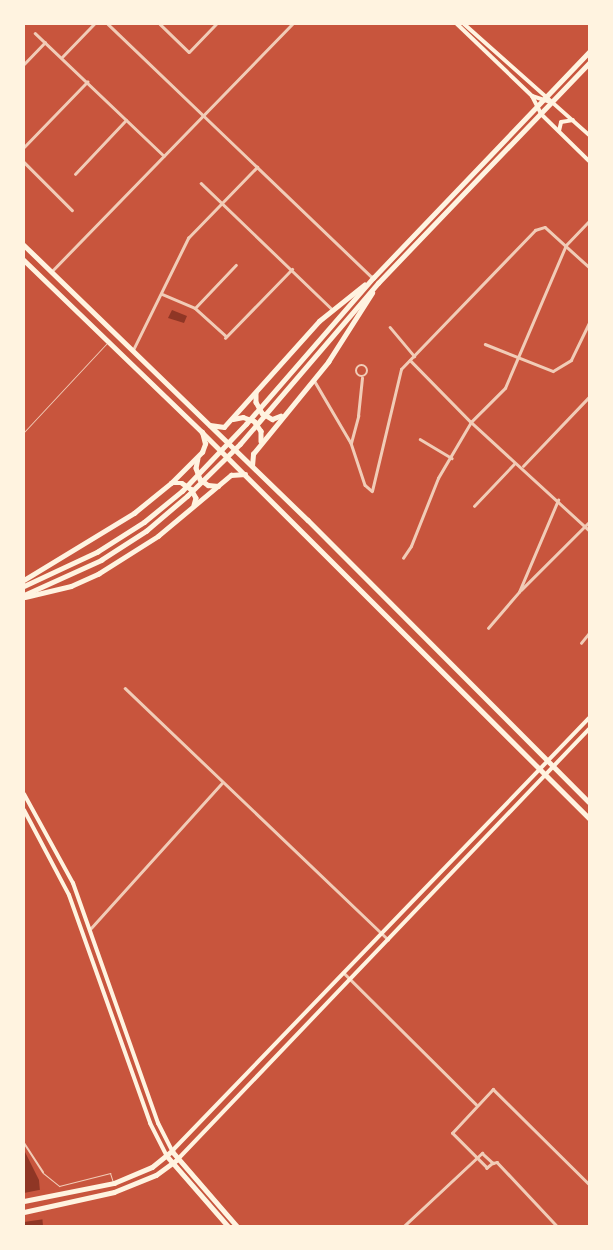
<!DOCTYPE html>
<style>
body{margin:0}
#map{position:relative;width:613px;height:1250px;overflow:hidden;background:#c8553d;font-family:Barlow,sans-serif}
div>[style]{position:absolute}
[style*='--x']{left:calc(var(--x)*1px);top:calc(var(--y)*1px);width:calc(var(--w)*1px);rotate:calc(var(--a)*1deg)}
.water>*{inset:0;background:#8f3625}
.pier>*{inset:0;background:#c8553d}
.service>*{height:1px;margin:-0.5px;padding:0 0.5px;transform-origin:0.5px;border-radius:0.5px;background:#f1ccb7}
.pedestrian>*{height:2px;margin:-1px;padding:0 1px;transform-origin:1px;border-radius:1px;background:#f1ccb7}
.minor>*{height:2.5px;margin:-1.25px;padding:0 1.25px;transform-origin:1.25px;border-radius:1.25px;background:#f1ccb7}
.minor>.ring{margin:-1.25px;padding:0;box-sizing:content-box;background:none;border:2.5px solid #f1ccb7;border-radius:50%}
.secondary>*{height:4px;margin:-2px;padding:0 2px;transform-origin:2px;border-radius:2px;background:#fff3e0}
.primary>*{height:4.5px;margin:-2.25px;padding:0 2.25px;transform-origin:2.25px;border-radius:2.25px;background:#fff3e0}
.trunk>*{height:4.5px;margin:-2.25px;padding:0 2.25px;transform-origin:2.25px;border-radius:2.25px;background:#fff3e0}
span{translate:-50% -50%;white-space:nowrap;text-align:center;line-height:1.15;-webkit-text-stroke:5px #fff3e0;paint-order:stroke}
.frame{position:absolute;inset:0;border:25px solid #fff3e0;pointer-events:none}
</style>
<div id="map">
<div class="water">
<i style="clip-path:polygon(172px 310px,187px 316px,184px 323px,168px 318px)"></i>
<i style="clip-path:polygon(24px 1150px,39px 1180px,43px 1226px,24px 1226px)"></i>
</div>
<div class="pier">
<i style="clip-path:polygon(44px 1189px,45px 1219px,24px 1222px,24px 1193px)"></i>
</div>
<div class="service">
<i style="--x:24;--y:432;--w:122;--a:-47"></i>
<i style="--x:43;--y:1173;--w:21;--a:39"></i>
<i style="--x:59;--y:1186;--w:53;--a:-14.3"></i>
<i style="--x:110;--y:1173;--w:9;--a:72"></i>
</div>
<div class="pedestrian">
<i style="--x:24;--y:1143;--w:35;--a:57"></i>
</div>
<div class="minor">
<i style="--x:108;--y:24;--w:366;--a:43.8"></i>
<i style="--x:160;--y:24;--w:40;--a:44"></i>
<i style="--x:189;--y:52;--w:39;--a:-46"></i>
<i style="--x:35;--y:33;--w:178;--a:43.6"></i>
<i style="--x:62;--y:57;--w:46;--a:-45.9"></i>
<i style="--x:24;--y:64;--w:30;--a:-46"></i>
<i style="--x:24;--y:147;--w:91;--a:-45.9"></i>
<i style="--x:24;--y:162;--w:68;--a:45"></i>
<i style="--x:75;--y:174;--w:74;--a:-46.6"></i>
<i style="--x:201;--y:183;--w:182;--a:43.9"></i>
<i style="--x:51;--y:272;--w:346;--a:-45.8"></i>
<i style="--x:162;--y:294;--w:36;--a:23"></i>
<i style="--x:195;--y:308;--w:42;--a:42.1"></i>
<i style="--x:195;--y:308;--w:59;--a:-46.4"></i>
<i style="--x:390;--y:327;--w:38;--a:50"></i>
<i style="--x:225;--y:338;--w:96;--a:-45.8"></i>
<i style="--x:485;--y:344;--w:73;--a:21.7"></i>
<i style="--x:553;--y:371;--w:21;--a:-31"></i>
<i style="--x:571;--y:360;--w:41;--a:-64.1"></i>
<i style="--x:133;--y:350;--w:125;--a:-63.8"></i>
<i style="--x:188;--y:238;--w:99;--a:-45.8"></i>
<i style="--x:410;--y:360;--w:87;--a:45.5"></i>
<i style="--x:471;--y:422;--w:160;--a:42.5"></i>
<i class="ring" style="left:356px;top:365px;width:9.5px;height:9.5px"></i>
<i style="--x:314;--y:380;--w:73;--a:59.6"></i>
<i style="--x:351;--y:443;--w:44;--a:71.6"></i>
<i style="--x:365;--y:485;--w:9;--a:41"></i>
<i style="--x:372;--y:491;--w:125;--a:-76.6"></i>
<i style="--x:401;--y:369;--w:193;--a:-46"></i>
<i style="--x:535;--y:230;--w:10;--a:-17"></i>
<i style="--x:545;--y:227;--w:59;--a:42.3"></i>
<i style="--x:420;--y:439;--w:37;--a:31"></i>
<i style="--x:351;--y:443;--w:28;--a:-75"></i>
<i style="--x:358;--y:416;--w:38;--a:-84"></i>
<i style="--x:523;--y:466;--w:95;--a:-46.3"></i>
<i style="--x:474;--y:506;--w:58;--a:-46.4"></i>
<i style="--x:403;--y:558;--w:14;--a:-56"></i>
<i style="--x:411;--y:546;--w:73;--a:-68.3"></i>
<i style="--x:438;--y:478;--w:65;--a:-59.5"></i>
<i style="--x:471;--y:422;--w:48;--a:-45"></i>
<i style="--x:505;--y:388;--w:155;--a:-66.9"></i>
<i style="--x:566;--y:245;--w:33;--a:-46"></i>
<i style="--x:521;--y:590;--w:96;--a:-45"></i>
<i style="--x:488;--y:628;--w:48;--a:-49.3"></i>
<i style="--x:519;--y:592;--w:100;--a:-67"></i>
<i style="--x:581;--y:643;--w:13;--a:-51"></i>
<i style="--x:125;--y:688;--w:364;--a:43.7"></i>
<i style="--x:91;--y:928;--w:195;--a:-47.9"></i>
<i style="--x:344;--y:973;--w:186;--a:44.8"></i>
<i style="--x:493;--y:1163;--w:8;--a:140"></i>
<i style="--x:487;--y:1168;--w:49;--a:-135"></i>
<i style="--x:452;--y:1133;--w:60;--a:-47"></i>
<i style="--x:493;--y:1089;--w:135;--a:44.7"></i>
<i style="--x:404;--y:1226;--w:107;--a:-43.1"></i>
<i style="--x:482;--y:1153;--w:15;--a:42"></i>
<i style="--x:493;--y:1163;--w:4;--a:-14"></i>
<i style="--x:497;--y:1162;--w:88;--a:46.8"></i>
</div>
<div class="secondary">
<i style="--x:457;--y:24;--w:104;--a:43.8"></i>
<i style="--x:532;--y:96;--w:19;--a:18"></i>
<i style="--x:464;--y:24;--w:167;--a:41.6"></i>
<i style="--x:532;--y:96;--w:20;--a:63"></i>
<i style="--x:541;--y:114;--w:67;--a:44.4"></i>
<i style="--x:559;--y:131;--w:9;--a:-77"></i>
<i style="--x:561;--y:122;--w:12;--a:-9"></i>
<i style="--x:24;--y:794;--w:102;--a:61.2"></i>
<i style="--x:73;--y:883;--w:255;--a:70.5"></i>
<i style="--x:158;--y:1123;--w:31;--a:63"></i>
<i style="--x:172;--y:1151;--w:601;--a:-46.08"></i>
<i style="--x:24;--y:810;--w:96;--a:62.1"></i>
<i style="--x:69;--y:895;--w:242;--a:70.4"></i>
<i style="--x:150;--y:1123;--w:37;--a:63"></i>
<i style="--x:178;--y:1159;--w:595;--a:-46.29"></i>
</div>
<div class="primary">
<i style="--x:24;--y:245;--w:395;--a:44.1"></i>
<i style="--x:308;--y:520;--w:398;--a:45.1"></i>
<i style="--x:24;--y:260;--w:248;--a:44"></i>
<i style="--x:202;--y:432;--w:547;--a:44.93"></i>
<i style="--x:167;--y:1156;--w:93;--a:48.9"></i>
<i style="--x:24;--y:1201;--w:92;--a:-11.3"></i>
<i style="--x:114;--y:1183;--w:41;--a:-22.8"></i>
<i style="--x:152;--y:1167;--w:26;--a:-39"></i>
<i style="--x:172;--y:1151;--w:99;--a:49.1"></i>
<i style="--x:24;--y:1212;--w:92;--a:-12.5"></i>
<i style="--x:114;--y:1192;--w:45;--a:-22"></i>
<i style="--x:156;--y:1175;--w:27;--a:-36"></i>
</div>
<div class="trunk">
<i style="--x:256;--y:393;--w:9;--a:90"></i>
<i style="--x:256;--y:402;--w:13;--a:61"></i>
<i style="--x:262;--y:413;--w:12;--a:31"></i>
<i style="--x:272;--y:419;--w:9;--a:-21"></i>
<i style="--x:233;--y:419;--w:10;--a:-11"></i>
<i style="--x:243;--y:417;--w:12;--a:20"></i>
<i style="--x:254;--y:421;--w:12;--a:55"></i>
<i style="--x:261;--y:431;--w:10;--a:90"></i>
<i style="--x:210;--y:425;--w:14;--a:8"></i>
<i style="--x:224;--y:427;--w:142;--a:-48.1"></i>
<i style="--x:319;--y:321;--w:58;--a:-38.7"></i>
<i style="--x:198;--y:458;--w:10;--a:101"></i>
<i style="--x:196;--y:468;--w:12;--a:70"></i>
<i style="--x:200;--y:479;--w:10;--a:37"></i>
<i style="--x:208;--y:485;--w:10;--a:6"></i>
<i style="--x:252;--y:466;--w:12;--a:-85"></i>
<i style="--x:253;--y:454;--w:119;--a:-50.8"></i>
<i style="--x:328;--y:362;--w:82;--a:-57.5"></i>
<i style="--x:171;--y:483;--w:11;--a:0"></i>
<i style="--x:182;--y:483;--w:11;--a:34"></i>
<i style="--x:191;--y:489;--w:10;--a:61"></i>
<i style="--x:196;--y:498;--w:7;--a:106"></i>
<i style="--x:24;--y:580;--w:129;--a:-31.3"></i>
<i style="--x:134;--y:513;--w:48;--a:-39"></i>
<i style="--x:171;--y:483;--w:44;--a:-45"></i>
<i style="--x:202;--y:452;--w:9;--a:-69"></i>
<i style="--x:205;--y:444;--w:12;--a:-104"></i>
<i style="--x:24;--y:586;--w:81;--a:-25"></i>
<i style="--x:97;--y:552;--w:56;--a:-32.6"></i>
<i style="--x:144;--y:522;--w:49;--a:-39.2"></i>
<i style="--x:182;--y:491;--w:93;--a:-46.3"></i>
<i style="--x:246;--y:424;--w:194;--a:-49"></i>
<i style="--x:373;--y:278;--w:313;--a:-46.3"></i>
<i style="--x:24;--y:595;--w:85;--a:-24.4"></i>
<i style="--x:101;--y:560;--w:54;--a:-32.8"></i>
<i style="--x:146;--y:531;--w:54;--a:-40.5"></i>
<i style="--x:187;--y:496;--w:74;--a:-44.5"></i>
<i style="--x:240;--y:444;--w:212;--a:-49.4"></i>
<i style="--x:378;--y:283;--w:305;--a:-46.2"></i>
<i style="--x:25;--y:597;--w:47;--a:-13.4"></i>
<i style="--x:71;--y:586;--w:30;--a:-24"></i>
<i style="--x:98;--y:574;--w:71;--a:-32.3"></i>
<i style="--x:158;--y:536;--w:95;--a:-39.9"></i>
<i style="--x:231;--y:475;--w:14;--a:-4"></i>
</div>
<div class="frame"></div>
</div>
